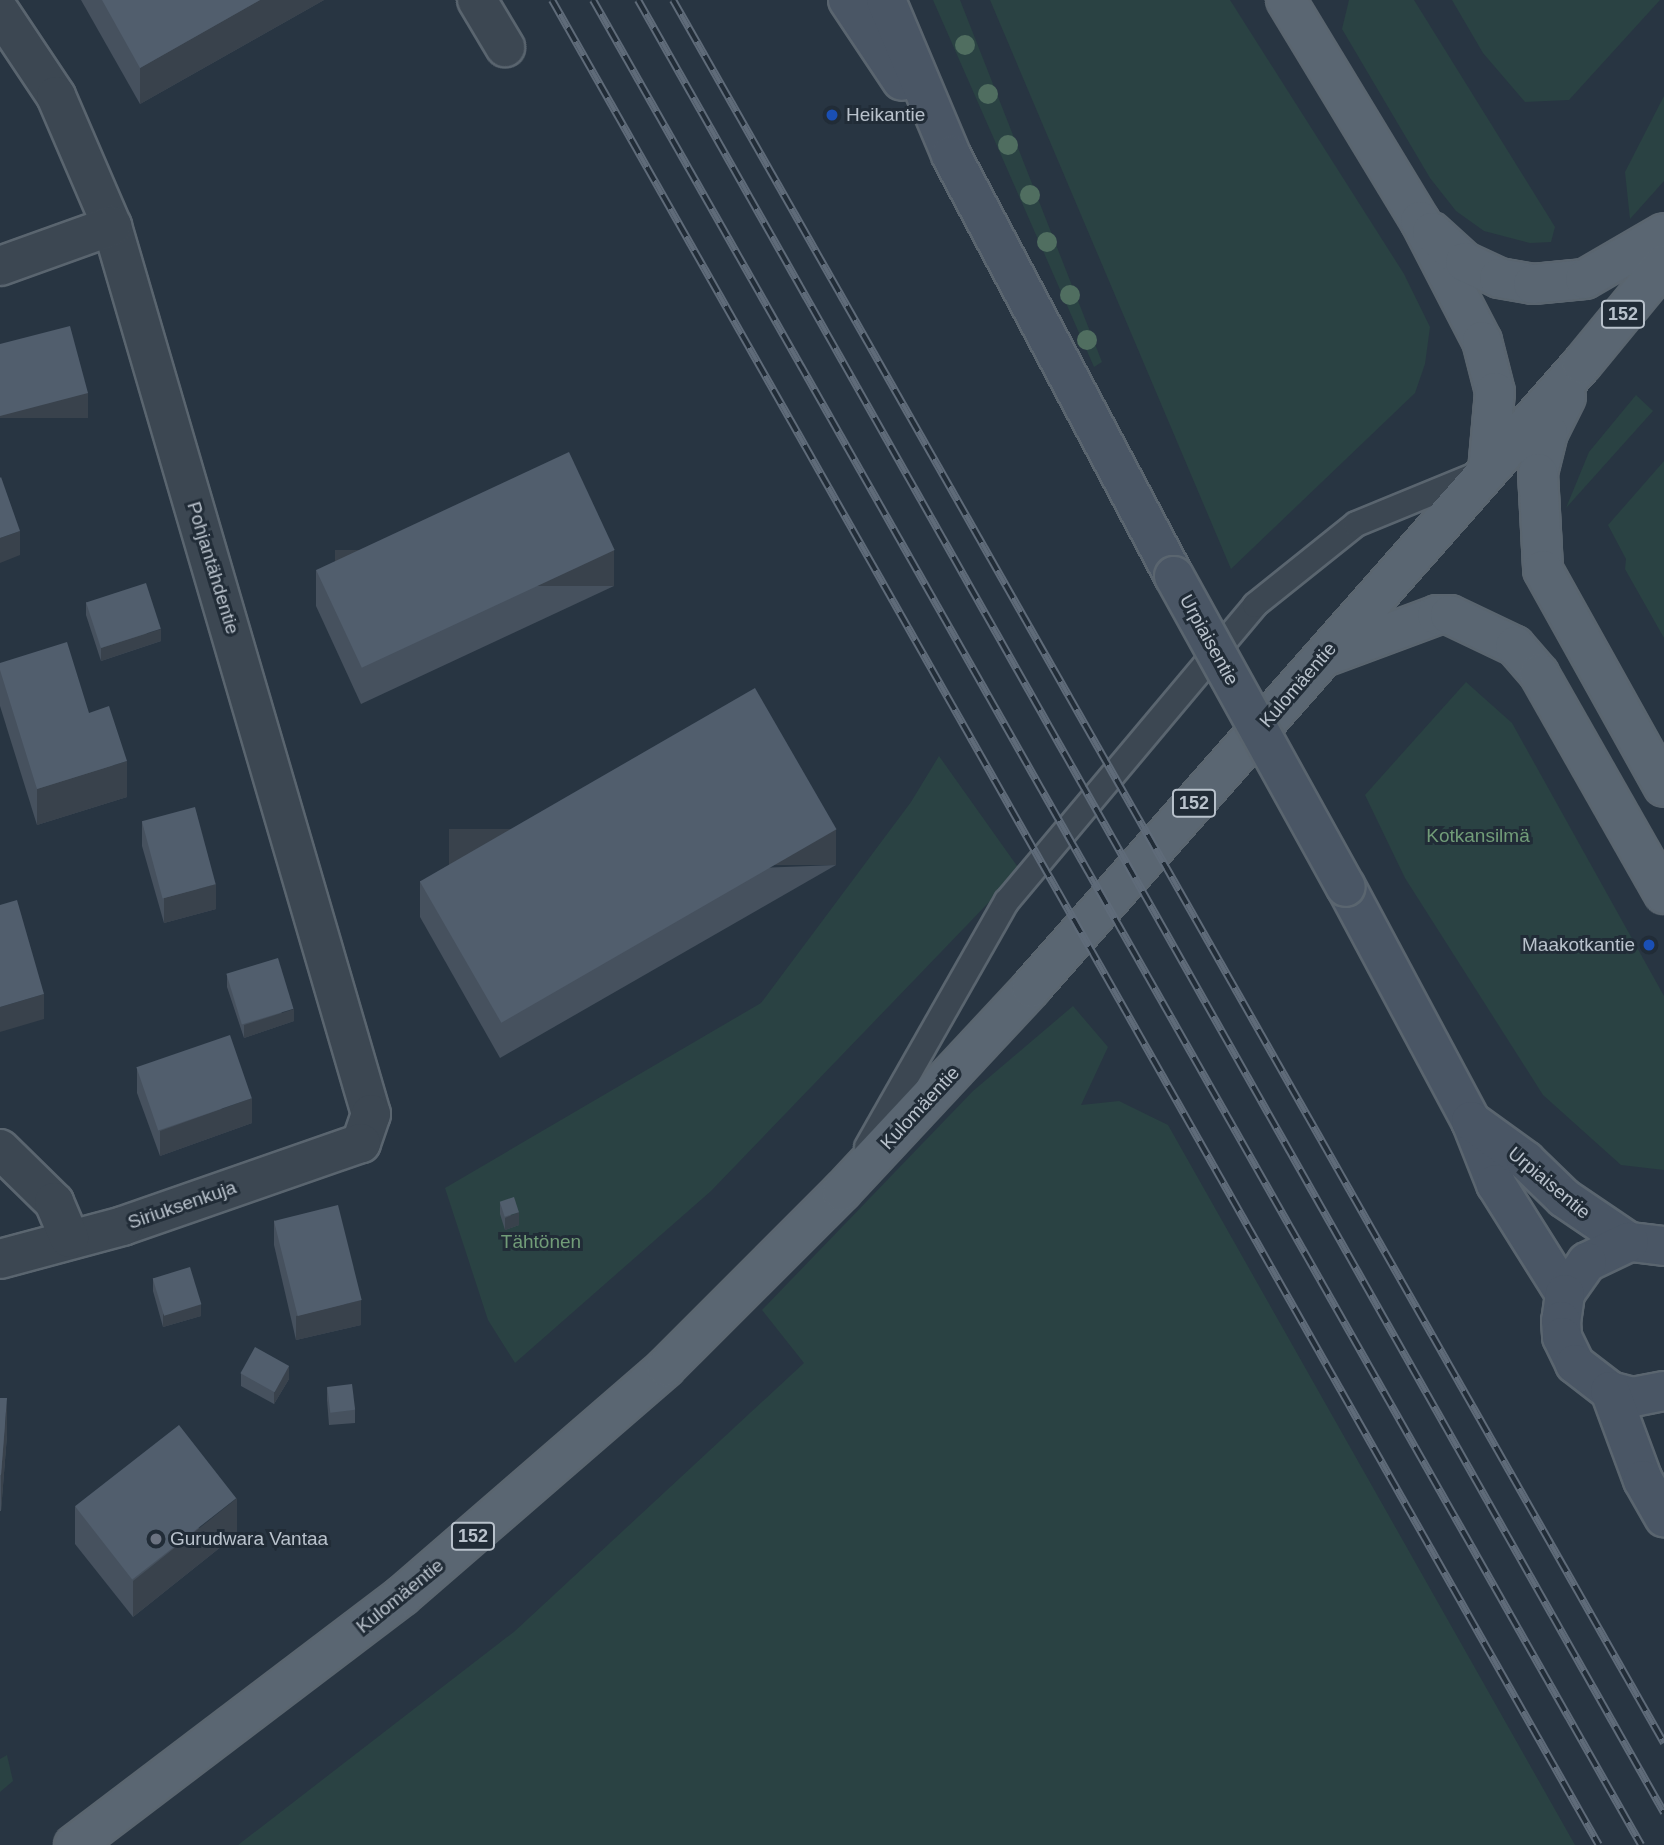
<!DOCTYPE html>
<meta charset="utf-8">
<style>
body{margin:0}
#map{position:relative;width:1664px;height:1845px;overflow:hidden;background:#283542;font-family:Helvetica,sans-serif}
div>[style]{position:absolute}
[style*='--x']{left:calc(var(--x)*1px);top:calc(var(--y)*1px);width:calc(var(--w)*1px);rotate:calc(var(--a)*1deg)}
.green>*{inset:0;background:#2a4243}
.roads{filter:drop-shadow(2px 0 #5a656f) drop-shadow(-2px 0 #5a656f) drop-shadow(0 2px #5a656f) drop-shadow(0 -2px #5a656f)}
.service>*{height:24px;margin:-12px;padding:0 12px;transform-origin:12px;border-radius:12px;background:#3c4752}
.minor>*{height:38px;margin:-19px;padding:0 19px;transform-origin:19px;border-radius:19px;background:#3c4752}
.secondary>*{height:38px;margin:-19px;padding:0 19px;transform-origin:19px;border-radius:19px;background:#4a5665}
.primary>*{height:38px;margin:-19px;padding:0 19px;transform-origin:19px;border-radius:19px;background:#5a6672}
.rail>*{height:8px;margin-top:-4px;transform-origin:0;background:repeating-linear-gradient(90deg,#212c37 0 16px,#5f6b79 0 32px);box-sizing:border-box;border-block:2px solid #5f6b79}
.bridges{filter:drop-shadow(2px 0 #5a656f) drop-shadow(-2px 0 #5a656f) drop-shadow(0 2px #5a656f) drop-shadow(0 -2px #5a656f)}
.secondary-bridge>*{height:38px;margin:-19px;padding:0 19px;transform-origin:19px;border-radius:19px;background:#4a5665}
.trees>*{width:20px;height:20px;margin:-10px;border-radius:50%;background:#506e60}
.wall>*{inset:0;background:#46515e}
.shaded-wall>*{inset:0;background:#39424c;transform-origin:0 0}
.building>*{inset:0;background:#515e6d;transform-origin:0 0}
.dots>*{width:19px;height:19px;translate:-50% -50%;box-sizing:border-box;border:4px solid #212c37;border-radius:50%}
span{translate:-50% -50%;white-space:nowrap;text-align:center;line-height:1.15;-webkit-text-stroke:6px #212c37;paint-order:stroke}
.shield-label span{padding:2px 5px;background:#212c37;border:2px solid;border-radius:5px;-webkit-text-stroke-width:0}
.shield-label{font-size:18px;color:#b9c2cc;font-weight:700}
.poi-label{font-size:19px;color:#b9c2cc}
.left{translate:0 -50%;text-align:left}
.right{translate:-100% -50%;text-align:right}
.street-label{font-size:19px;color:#b9c2cc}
.park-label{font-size:19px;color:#719c78}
</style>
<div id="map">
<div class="green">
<i style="clip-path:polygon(933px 0,960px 0,1102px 362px,1094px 367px)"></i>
<i style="clip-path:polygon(990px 0,1230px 0,1404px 274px,1430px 327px,1425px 364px,1415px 393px,1231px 569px)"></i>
<i style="clip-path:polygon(1349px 0,1414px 0,1555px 227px,1551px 242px,1530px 243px,1484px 231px,1456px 211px,1430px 178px,1342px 29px)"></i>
<i style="clip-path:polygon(1452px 0,1660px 0,1569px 100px,1525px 102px,1483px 53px)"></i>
<i style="clip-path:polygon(1664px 96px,1664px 181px,1630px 219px,1625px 172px)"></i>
<i style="clip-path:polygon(1636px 395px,1653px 411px,1566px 508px,1589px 452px)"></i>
<i style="clip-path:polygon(1664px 461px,1664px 638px,1625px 569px,1626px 559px,1608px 525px)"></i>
<i style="clip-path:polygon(1466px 682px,1512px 723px,1664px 996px,1664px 1170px,1621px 1165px,1543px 1095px,1405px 878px,1365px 795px)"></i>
<i style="clip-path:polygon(939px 756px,1020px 870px,711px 1191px,515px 1363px,488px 1320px,445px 1188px,761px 1003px,911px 802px)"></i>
<i style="clip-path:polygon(1073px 1006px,1108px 1047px,1081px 1105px,1119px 1101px,1168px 1125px,1575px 1845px,238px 1845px,515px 1631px,804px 1363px,762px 1310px,973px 1091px)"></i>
<i style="clip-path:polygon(7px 1755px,13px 1781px,0 1792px,0 1759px)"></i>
</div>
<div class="roads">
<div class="service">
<i style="--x:867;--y:1147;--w:283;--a:-60.4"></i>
<i style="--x:1007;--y:901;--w:386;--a:-50"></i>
<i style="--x:1255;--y:605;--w:129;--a:-38.7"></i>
<i style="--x:1356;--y:524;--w:132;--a:-22.3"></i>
</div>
<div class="minor">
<i style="--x:477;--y:0;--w:55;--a:59.2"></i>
<i style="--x:0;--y:12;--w:101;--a:56.3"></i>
<i style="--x:56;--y:96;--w:142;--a:66.7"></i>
<i style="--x:112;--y:226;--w:925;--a:73.74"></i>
<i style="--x:371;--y:1114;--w:31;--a:109"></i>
<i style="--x:361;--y:1143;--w:252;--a:160.8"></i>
<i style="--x:123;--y:1226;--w:127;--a:165"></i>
<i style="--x:0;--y:266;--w:119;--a:-19.7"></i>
<i style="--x:0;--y:1149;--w:76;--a:44.5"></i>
<i style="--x:54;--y:1202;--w:39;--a:67"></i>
</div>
<div class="secondary">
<i style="--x:848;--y:0;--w:97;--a:56.3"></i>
<i style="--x:886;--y:0;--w:168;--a:67.2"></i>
<i style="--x:951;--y:155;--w:476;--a:62.1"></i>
<i style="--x:1346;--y:887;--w:265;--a:61.9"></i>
<i style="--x:1471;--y:1121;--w:68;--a:68.4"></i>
<i style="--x:1496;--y:1184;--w:130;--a:57.9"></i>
<i style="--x:1471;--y:1121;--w:68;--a:36"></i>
<i style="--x:1526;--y:1161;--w:53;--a:44.2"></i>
<i style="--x:1564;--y:1198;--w:78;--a:34.1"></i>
<i style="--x:1664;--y:1246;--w:35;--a:-173"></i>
<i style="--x:1629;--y:1242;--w:47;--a:154.5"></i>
<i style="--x:1587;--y:1262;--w:39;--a:125"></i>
<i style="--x:1565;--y:1294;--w:27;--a:98"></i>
<i style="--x:1561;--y:1321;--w:16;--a:86"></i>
<i style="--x:1562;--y:1337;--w:30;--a:64"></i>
<i style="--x:1575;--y:1364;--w:44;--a:37.6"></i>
<i style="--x:1610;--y:1391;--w:24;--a:15"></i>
<i style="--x:1633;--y:1397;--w:32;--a:-11"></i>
<i style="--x:1610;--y:1391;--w:95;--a:69.7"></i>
<i style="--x:1643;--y:1480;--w:43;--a:60.4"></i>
</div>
<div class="primary">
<i style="--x:1286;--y:0;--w:258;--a:58.8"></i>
<i style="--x:1420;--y:221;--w:135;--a:62.7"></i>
<i style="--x:1482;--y:341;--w:53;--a:75.7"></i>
<i style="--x:1495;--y:392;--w:78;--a:95.1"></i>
<i style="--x:1432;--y:232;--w:45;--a:42.3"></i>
<i style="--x:1465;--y:262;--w:38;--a:25"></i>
<i style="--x:1499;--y:278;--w:35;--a:10"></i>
<i style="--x:1533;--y:284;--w:52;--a:-5.5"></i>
<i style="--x:1585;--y:279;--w:91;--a:-30.2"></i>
<i style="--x:1566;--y:397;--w:40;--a:116.6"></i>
<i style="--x:1548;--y:433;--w:41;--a:104"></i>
<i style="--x:1538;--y:473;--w:97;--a:87"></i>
<i style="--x:1543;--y:570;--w:248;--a:60.9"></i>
<i style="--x:1327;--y:656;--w:117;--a:-20.4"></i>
<i style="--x:1437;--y:615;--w:13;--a:0"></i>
<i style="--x:1450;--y:615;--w:72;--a:25.5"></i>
<i style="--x:1515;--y:646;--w:37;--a:49"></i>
<i style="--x:1539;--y:674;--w:253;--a:60.4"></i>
<i style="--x:74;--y:1845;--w:412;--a:-37.2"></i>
<i style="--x:402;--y:1596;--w:349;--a:-40.9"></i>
<i style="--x:666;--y:1367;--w:249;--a:-45"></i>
<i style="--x:842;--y:1191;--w:277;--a:-47"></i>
<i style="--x:1031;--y:988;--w:832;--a:-48.56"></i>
<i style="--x:1582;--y:364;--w:129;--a:-50.6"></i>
</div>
</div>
<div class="rail">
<i style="--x:552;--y:0;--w:2121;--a:60.43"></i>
<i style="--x:593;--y:0;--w:2122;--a:60.4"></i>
<i style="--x:638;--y:0;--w:2083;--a:60.49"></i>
<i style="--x:673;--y:0;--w:2005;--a:60.38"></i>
</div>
<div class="bridges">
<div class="secondary-bridge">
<i style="--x:1174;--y:576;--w:355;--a:61.1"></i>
</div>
</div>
<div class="trees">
<i style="left:965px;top:45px"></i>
<i style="left:988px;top:94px"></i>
<i style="left:1008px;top:145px"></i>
<i style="left:1030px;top:195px"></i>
<i style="left:1047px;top:242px"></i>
<i style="left:1070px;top:295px"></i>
<i style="left:1087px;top:340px"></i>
</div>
<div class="wall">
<i style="clip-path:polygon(81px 0,324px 0,140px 104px)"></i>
<i style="clip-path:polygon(316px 570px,614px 586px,361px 704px,316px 606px)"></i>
<i style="clip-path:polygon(86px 602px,161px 641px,101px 661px,86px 615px)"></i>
<i style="clip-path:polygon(0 663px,89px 713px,127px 797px,37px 825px,0 706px)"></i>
<i style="clip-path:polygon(142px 821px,216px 909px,164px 923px,142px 846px)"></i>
<i style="clip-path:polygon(836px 865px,500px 1058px,420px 917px,420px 881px)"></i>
<i style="clip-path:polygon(227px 975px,294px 1021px,244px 1038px,227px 987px)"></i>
<i style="clip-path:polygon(137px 1068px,252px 1123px,160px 1156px,137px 1093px)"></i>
<i style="clip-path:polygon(500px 1202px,519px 1225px,505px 1230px,500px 1214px)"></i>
<i style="clip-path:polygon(274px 1220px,361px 1325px,296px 1340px,274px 1245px)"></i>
<i style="clip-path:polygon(153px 1278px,201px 1316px,163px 1327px,153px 1291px)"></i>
<i style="clip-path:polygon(241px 1373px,289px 1379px,274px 1404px,241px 1386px)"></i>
<i style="clip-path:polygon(327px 1387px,355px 1410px,355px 1423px,329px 1425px,327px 1400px)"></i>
<i style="clip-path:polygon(0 1398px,7px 1435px,1px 1511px,0 1511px)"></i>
<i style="clip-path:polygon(75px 1507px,237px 1534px,133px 1617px,75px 1544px)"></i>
</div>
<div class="shaded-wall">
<i style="clip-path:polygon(260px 0,324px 0,140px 104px,140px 68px)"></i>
<i style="left:88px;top:393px;width:25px;height:91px;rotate:90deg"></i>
<i style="clip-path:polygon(20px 531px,20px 555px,0 563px,0 538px)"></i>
<i style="left:614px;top:550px;width:36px;height:279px;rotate:90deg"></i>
<i style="clip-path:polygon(161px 629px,161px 641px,101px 661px,101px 648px)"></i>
<i style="clip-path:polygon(127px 761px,127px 797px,37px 825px,37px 789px)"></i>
<i style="left:836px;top:829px;width:36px;height:387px;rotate:90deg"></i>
<i style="clip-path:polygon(216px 884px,216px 909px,164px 923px,164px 898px)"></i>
<i style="clip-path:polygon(44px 994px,44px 1019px,0 1032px,0 1007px)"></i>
<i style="clip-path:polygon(294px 1009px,294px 1021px,244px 1038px,244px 1025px)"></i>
<i style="clip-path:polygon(252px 1098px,252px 1123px,160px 1156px,160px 1131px)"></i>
<i style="clip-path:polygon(519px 1212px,519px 1225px,505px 1230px,505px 1218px)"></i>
<i style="clip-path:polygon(361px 1300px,361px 1325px,296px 1340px,296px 1316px)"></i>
<i style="clip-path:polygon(201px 1304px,201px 1316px,163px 1327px,163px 1314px)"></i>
<i style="clip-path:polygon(289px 1366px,289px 1379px,274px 1404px,274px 1392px)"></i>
<i style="clip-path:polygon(7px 1398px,7px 1435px,1px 1511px,1px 1475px)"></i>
<i style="clip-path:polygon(237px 1498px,237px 1534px,133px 1617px,133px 1581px)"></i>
</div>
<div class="building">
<i style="clip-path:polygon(102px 0,260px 0,140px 68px)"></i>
<i style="clip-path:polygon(70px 326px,88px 393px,0 416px,0 344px)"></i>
<i style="left:569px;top:452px;width:108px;height:279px;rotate:65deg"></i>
<i style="clip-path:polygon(1px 477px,20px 531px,0 538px,0 478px)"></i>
<i style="left:146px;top:583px;width:48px;height:63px;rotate:72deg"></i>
<i style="clip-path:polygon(67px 642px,89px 713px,109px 706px,127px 761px,37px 789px,0 670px,0 663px)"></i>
<i style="left:755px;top:688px;width:163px;height:387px;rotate:60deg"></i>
<i style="left:195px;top:807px;width:80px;height:55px;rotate:75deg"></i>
<i style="clip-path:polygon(17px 900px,44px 994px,0 1007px,0 905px)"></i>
<i style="left:278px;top:958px;width:53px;height:54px;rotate:73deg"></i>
<i style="left:230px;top:1035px;width:67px;height:99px;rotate:71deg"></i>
<i style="left:514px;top:1197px;width:16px;height:15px;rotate:72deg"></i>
<i style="left:338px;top:1205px;width:98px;height:66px;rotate:76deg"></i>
<i style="left:190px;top:1267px;width:39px;height:39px;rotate:73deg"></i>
<i style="left:255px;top:1347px;width:39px;height:30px;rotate:29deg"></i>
<i style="left:352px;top:1384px;width:26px;height:25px;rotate:83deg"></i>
<i style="clip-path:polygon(0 1398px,7px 1398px,1px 1475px,0 1475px)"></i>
<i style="left:179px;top:1425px;width:93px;height:132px;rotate:52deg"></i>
</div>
<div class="dots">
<i style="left:832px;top:115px;background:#1a4fb4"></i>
<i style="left:1649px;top:945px;background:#1a4fb4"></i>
<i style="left:156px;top:1539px;background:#6b7280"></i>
</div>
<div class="shield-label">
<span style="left:1623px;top:314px">152</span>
<span style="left:1194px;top:803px">152</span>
<span style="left:473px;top:1536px">152</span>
</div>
<div class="poi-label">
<span class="left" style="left:846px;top:115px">Heikantie</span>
<span class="right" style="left:1635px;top:945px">Maakotkantie</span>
<span class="left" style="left:170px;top:1539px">Gurudwara Vantaa</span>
</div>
<div class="street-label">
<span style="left:213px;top:568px;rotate:73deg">Pohjantähdentie</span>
<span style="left:1209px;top:640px;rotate:61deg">Urpiaisentie</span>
<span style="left:1298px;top:685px;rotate:-49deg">Kulomäentie</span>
<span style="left:920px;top:1108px;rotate:-47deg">Kulomäentie</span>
<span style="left:1549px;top:1183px;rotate:40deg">Urpiaisentie</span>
<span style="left:182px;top:1205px;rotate:-19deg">Siriuksenkuja</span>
<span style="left:400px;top:1596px;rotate:-39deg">Kulomäentie</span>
</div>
<div class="park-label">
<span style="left:1478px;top:836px">Kotkansilmä</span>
<span style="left:541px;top:1242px">Tähtönen</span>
</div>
</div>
